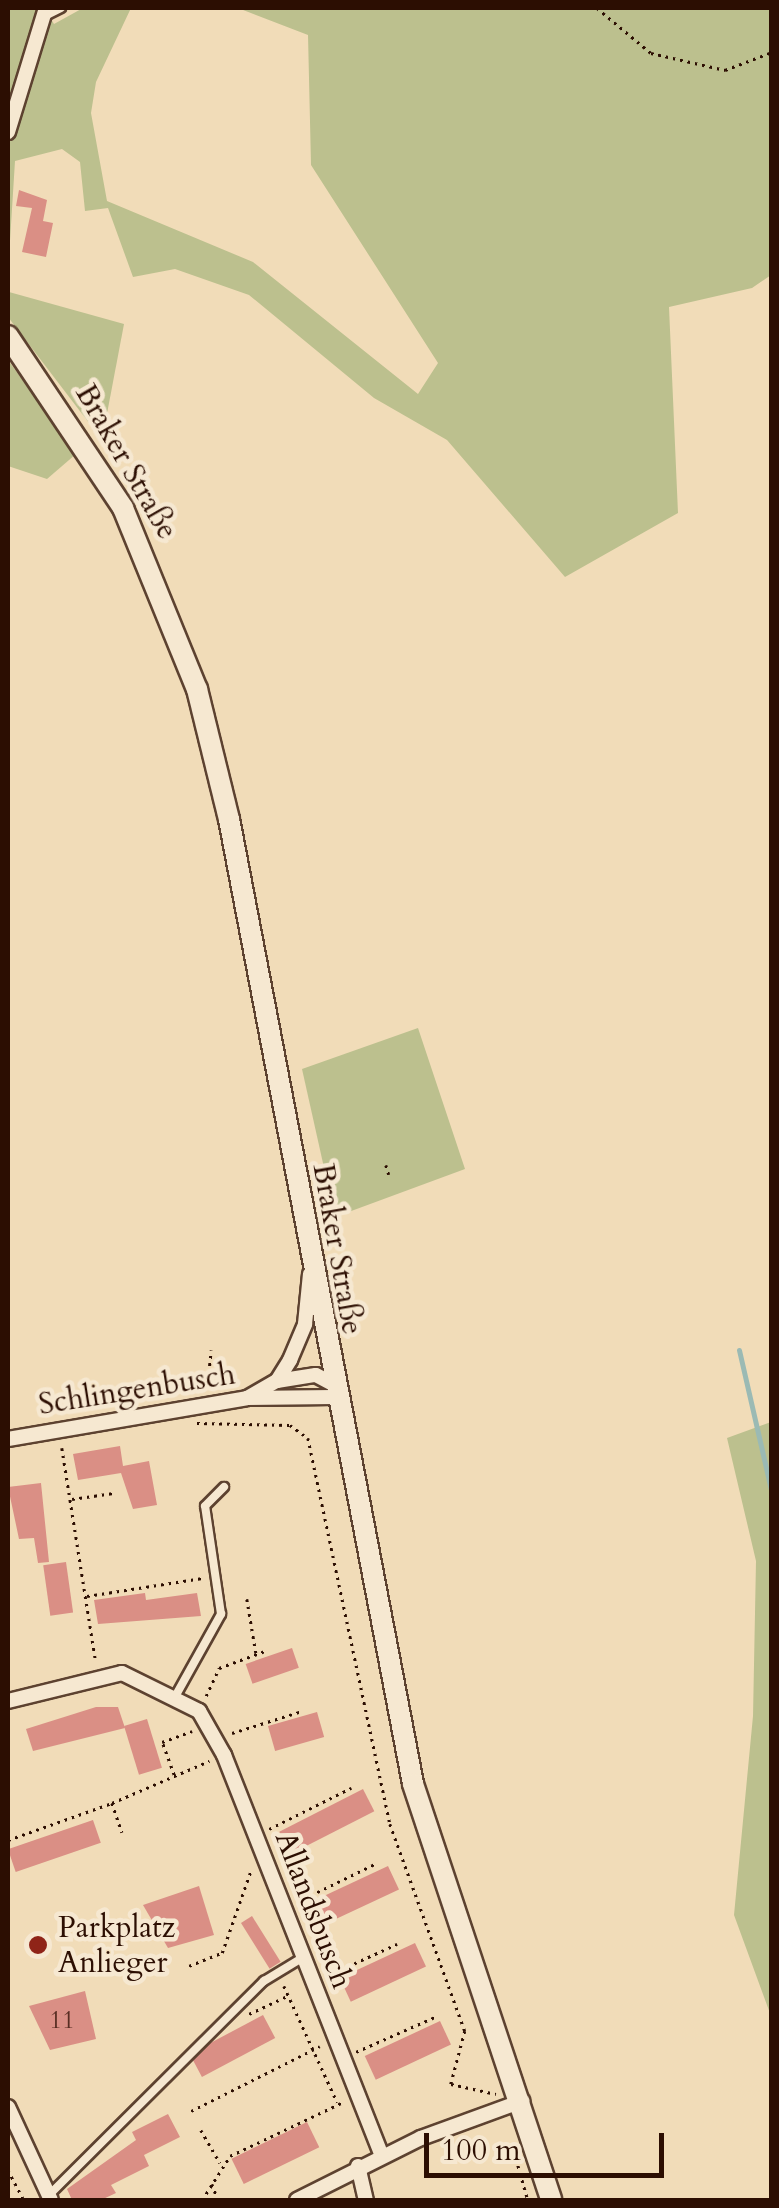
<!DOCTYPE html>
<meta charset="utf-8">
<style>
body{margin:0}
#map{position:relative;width:779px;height:2208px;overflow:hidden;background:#f1dcb8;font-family:Cardo,serif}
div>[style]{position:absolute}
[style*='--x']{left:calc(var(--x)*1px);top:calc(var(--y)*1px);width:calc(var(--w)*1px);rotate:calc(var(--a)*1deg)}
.green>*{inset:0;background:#bcc08e}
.stream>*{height:5px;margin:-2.5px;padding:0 2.5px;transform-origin:2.5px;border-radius:2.5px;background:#9bbab4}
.building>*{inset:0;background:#da8f85;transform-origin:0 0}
.path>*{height:2.5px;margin-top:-1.25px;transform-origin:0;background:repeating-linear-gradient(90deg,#2c0e02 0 2.5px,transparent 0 7.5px)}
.roads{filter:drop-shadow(2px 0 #5d4230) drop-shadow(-2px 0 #5d4230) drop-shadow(0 2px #5d4230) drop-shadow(0 -2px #5d4230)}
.lane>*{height:8px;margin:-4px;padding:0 4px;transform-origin:4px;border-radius:4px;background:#f6e8d1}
.street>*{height:14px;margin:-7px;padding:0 7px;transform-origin:7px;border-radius:7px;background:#f6e8d1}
.secondary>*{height:20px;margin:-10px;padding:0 10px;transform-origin:10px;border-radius:10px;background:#f6e8d1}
.dots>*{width:28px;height:28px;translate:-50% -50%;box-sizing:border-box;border:5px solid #f6e8d1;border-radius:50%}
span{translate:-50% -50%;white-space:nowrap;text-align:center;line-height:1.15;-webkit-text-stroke:9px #f6e8d1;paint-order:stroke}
.number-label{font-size:25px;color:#582e23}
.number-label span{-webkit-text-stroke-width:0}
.street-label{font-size:30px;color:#2c0e02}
.poi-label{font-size:30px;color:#2c0e02}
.left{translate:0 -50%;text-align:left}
.frame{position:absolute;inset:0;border:10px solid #2c0e02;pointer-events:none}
.scale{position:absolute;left:424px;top:2133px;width:240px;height:45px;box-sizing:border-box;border:5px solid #2c0e02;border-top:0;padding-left:12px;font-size:30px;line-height:35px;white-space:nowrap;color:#2c0e02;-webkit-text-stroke:8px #f6e8d1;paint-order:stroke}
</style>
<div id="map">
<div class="green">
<i style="clip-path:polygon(8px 8px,44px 8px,54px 24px,83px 8px,131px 8px,96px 82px,91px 113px,107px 201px,253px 262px,418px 394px,438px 363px,311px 165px,308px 35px,238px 8px,771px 8px,771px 275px,752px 288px,669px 307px,678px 513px,565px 577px,447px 440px,374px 398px,249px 295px,175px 269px,133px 277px,108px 208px,85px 211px,80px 162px,62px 149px,15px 161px,9px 257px)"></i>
<i style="clip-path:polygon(9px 292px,124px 324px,102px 440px,8px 317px)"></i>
<i style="clip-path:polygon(8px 360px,76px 454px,47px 479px,8px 466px)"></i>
<i style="clip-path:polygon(418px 1028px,465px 1169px,335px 1217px,302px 1069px)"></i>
<i style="clip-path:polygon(771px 1422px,772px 1422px,771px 2016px,734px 1915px,753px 1716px,756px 1561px,727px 1438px)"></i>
</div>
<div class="stream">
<i style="--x:739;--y:1350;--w:148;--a:77.1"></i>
</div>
<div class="building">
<i style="clip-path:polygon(19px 190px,47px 200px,43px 221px,53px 223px,46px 257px,22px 252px,32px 208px,16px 206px)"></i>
<i style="clip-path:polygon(120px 1446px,123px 1466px,149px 1461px,157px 1505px,133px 1509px,121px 1473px,78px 1480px,73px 1454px)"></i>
<i style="clip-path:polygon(41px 1483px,49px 1562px,38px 1563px,34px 1538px,19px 1539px,8px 1487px)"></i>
<i style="left:66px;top:1562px;width:51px;height:23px;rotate:82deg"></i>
<i style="clip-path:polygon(145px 1593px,146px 1600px,197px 1593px,201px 1616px,98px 1624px,94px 1600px)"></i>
<i style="left:292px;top:1648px;width:21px;height:49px;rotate:71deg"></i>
<i style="clip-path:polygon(96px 1707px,118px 1707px,125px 1728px,33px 1751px,26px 1729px)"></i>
<i style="left:317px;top:1712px;width:26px;height:51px;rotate:74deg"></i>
<i style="left:147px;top:1719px;width:51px;height:24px;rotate:73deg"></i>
<i style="left:363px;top:1789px;width:25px;height:94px;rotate:63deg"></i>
<i style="left:93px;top:1820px;width:24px;height:90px;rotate:71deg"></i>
<i style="left:388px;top:1866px;width:26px;height:82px;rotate:65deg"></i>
<i style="clip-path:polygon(199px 1886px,214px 1935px,168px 1948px,143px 1905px)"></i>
<i style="left:252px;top:1916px;width:54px;height:13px;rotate:58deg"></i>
<i style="left:415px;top:1943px;width:26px;height:83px;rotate:65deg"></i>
<i style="clip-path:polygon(85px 1991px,96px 2039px,50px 2050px,29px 2006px)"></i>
<i style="left:263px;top:2015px;width:26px;height:83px;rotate:62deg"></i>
<i style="left:440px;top:2021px;width:26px;height:83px;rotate:65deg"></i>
<i style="clip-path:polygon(168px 2114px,180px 2137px,144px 2155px,149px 2166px,111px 2185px,116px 2193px,101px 2200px,72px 2200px,67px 2189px,136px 2140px,132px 2132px)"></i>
<i style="left:307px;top:2122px;width:28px;height:84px;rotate:64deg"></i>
</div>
<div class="path">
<i style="--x:597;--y:8;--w:70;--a:39.8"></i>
<i style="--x:651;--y:53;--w:76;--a:12.9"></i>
<i style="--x:725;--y:70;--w:50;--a:-21"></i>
<i style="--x:386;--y:1165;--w:10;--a:73"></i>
<i style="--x:207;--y:1388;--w:38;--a:-84"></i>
<i style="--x:197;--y:1423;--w:93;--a:1.2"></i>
<i style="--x:290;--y:1425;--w:22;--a:36"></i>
<i style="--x:308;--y:1438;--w:395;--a:78"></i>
<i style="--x:390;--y:1824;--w:220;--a:70.1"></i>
<i style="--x:465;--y:2031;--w:55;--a:104.8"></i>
<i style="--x:451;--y:2084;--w:46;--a:12.5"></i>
<i style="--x:62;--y:1448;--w:217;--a:81"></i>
<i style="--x:72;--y:1499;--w:42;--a:-8.1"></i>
<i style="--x:87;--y:1596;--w:117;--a:-8.8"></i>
<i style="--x:247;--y:1599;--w:55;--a:80.5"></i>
<i style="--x:206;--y:1696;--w:31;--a:-65"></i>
<i style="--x:219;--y:1668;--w:49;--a:-20.3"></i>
<i style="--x:232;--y:1733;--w:73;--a:-17.4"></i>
<i style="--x:174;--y:1775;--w:35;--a:-110"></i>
<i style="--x:162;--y:1742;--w:32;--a:-20"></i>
<i style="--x:112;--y:1803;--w:106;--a:-23.4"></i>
<i style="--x:269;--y:1829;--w:92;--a:-26.6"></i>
<i style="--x:8;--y:1840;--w:110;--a:-19.6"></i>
<i style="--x:112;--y:1803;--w:31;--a:71"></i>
<i style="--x:297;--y:1902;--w:89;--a:-26"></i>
<i style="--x:189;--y:1966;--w:35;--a:-22"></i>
<i style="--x:222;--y:1953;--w:88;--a:-70.7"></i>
<i style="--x:327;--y:1976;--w:77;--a:-24.6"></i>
<i style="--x:284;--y:1986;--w:128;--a:65.4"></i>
<i style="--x:249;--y:2014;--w:42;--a:-25.3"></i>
<i style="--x:356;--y:2052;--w:89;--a:-24"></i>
<i style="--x:191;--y:2111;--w:144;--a:-26.7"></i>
<i style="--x:201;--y:2130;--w:38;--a:60"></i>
<i style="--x:512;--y:2144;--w:58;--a:74.1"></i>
<i style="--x:8;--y:2170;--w:34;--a:62"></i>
<i style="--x:212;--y:2184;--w:17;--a:69"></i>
<i style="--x:202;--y:2200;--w:52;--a:-57.5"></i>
<i style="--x:230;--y:2156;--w:125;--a:-25.5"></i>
</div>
<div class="roads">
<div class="lane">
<i style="--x:45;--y:16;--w:18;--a:-27"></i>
<i style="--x:176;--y:1695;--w:93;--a:-60.9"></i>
<i style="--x:221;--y:1614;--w:109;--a:-98.4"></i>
<i style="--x:205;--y:1506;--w:27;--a:-45"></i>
<i style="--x:48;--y:2196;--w:305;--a:-44.9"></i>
<i style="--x:264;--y:1981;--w:44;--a:-31.2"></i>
</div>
<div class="street">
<i style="--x:8;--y:132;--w:130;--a:-73"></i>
<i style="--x:277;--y:1381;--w:39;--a:-9"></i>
<i style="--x:316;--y:1375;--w:17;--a:28"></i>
<i style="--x:247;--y:1398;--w:34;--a:-30"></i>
<i style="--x:277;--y:1381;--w:25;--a:-58"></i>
<i style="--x:290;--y:1360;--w:39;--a:-67"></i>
<i style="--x:305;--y:1324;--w:50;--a:-84.3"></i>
<i style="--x:8;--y:1439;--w:242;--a:-9.7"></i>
<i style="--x:247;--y:1398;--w:87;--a:-0.7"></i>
<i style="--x:8;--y:1701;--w:117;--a:-13.8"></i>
<i style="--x:122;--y:1673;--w:86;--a:26.3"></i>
<i style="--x:199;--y:1711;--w:51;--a:60.4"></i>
<i style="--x:224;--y:1755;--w:431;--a:68.5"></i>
<i style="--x:8;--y:2107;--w:102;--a:65.2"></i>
<i style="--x:358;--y:2166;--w:35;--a:77"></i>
<i style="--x:297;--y:2200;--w:139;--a:-26.6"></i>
<i style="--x:421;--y:2138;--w:108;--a:-20.1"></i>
</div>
<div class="secondary">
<i style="--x:8;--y:336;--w:207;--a:56.2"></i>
<i style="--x:123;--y:508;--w:196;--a:67.8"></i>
<i style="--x:197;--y:689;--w:134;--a:76.2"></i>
<i style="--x:229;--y:819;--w:982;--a:79.2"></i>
<i style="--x:413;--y:1784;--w:438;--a:71.6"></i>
</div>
</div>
<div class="dots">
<i style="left:38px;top:1945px;background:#8f2418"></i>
</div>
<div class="number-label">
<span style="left:62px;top:2020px">11</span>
</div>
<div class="street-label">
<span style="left:126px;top:462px;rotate:60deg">Braker Straße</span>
<span style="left:337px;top:1249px;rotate:80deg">Braker Straße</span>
<span style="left:137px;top:1390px;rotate:-9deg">Schlingenbusch</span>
<span style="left:313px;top:1910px;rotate:69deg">Allandsbusch</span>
</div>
<div class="poi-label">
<span class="left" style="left:58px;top:1945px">Parkplatz<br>Anlieger</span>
</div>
<div class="frame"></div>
<div class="scale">100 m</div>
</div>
